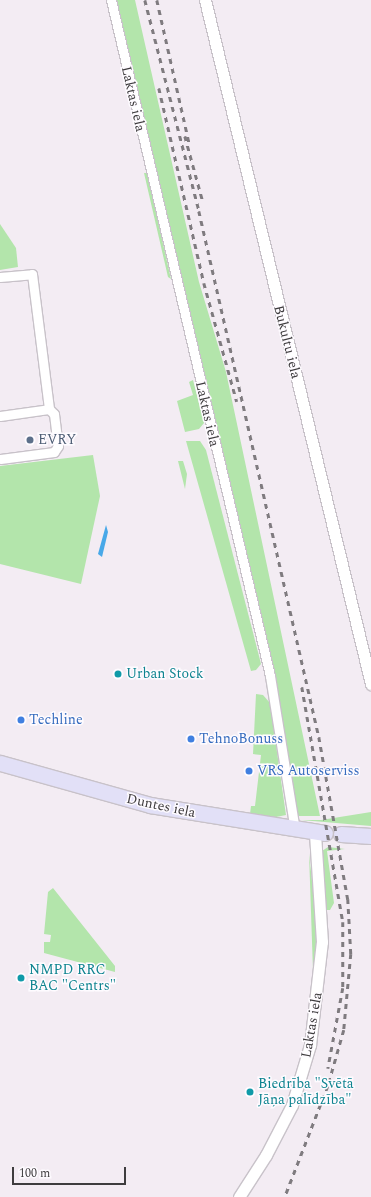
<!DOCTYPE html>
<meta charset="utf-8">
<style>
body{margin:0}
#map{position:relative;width:371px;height:1197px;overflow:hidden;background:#f3ecf3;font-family:Spectral,serif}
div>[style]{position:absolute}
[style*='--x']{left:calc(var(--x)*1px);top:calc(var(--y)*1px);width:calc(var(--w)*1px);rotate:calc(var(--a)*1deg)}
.green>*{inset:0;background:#b3e5ab}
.water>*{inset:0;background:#48a8e8}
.roads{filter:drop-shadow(1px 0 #c8c2c9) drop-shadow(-1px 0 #c8c2c9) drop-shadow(0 1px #c8c2c9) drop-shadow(0 -1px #c8c2c9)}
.minor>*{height:9px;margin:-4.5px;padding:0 4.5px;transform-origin:4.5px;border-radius:4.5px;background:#fff}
.tertiary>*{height:11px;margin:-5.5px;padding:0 5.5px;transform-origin:5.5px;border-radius:5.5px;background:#fff}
.primary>*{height:15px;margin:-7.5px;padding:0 7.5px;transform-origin:7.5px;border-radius:7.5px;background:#e2e0f7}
.rail>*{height:2.5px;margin-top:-1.25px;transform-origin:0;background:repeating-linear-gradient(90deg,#7f7b7f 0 5px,transparent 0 10px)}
.dots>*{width:11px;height:11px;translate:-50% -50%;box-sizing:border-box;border:2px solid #fefbff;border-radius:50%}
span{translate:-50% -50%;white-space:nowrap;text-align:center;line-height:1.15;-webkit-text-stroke:3px #fefbff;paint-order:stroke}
.street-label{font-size:14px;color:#3e3c3e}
.service-label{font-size:14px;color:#4e5e75}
.left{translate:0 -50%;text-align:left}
.culture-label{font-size:14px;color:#0d838f}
.shop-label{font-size:14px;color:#366cbe}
.scale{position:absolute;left:12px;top:1167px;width:114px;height:18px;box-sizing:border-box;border:2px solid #3e3c3e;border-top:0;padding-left:5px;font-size:12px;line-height:14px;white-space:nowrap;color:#3e3c3e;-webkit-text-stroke:3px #fefbff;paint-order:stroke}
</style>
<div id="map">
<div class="green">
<i style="clip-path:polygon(115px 0,135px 0,199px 282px,226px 372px,320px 816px,298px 816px,297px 812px,274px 677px)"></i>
<i style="clip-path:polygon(144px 173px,147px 173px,171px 279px,168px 277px)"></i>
<i style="clip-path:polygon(0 224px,16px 248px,18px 267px,0 270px)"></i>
<i style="clip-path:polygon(193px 380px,204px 423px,199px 429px,185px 432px,177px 401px,193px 395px,189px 382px)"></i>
<i style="clip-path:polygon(186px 441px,200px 441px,206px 450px,259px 656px,261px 664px,256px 670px,251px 671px)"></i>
<i style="clip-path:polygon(93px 455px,100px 496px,81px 584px,0 564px,0 466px)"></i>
<i style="clip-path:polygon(178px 461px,183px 461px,187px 474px,185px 489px)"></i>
<i style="clip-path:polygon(256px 694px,263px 695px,270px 703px,286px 815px,276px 817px,250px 814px,251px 806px,255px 806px,261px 755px,253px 754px)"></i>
<i style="clip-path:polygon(371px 812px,371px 826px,301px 820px,321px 820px)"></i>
<i style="clip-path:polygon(328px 847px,345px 849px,327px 851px,334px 903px,330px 910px,325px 910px,322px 851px)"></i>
<i style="clip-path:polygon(309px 853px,315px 909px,316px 943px,313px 971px)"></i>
<i style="clip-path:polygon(53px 888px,115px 966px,115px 972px,44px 953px,44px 942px,50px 942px,51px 935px,44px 934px,48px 892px)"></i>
</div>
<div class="water">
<i style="clip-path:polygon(106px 525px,108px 532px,102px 557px,98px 554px)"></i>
</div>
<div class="roads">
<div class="minor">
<i style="--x:111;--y:0;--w:694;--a:76.76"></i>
<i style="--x:270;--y:676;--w:156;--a:80.8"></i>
<i style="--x:0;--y:277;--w:32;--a:-5"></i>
<i style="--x:32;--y:274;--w:136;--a:82.8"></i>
<i style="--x:49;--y:409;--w:7;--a:45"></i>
<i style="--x:54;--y:414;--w:32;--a:83"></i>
<i style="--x:58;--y:446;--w:7;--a:124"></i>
<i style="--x:54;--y:452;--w:54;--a:172.6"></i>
<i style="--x:0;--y:416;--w:49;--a:-8.1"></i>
</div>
<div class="tertiary">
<i style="--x:205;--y:0;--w:704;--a:76.36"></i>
<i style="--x:239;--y:1197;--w:50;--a:-57.3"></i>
<i style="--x:266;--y:1155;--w:56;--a:-62.5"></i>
<i style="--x:292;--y:1105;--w:63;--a:-73.3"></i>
<i style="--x:310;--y:1045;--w:104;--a:-83.4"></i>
<i style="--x:322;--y:942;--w:109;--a:-93.7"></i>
</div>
<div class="primary">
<i style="--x:0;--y:763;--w:156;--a:15.6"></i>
<i style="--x:150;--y:805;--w:177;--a:9.1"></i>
<i style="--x:341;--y:834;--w:30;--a:4"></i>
</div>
</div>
<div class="rail">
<i style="--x:145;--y:0;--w:218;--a:75.6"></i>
<i style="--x:199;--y:211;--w:540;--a:77.15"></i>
<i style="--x:319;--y:737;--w:165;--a:79.9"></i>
<i style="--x:348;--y:899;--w:55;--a:86.9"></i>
<i style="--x:351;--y:954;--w:76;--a:95.3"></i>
<i style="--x:344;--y:1030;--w:58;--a:105.9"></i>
<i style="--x:328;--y:1086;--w:119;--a:111.2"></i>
<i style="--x:157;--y:0;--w:146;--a:77.3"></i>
<i style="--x:159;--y:88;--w:200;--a:77"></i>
<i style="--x:204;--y:283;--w:123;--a:74.5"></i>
<i style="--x:185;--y:136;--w:68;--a:74.7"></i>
<i style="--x:302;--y:687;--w:239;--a:80.1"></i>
<i style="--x:343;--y:922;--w:66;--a:90"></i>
<i style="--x:343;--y:988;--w:82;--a:100.5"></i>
</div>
<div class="dots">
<i style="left:30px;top:440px;background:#5c6f8a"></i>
<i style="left:118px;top:674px;background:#0f9aa8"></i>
<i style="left:21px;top:720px;background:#3f7fe0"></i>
<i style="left:191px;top:739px;background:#3f7fe0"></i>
<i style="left:249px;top:771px;background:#3f7fe0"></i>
<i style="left:21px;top:978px;background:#0f9aa8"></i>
<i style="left:250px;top:1092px;background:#0f9aa8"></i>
</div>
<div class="street-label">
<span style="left:133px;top:99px;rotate:77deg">Laktas iela</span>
<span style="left:287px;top:342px;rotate:76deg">Bukultu iela</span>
<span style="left:207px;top:414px;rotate:77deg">Laktas iela</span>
<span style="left:161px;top:806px;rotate:12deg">Duntes iela</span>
<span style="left:312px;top:1025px;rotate:-80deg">Laktas iela</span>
</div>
<div class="service-label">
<span class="left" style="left:38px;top:440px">EVRY</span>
</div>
<div class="culture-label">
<span class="left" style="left:126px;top:674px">Urban Stock</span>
<span class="left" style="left:29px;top:978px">NMPD RRC<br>BAC "Centrs"</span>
<span class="left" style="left:258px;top:1092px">Biedrība "Svētā<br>Jāņa palīdzība"</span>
</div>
<div class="shop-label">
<span class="left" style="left:29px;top:720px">Techline</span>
<span class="left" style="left:199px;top:739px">TehnoBonuss</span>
<span class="left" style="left:257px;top:771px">VRS Autoserviss</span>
</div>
<div class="scale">100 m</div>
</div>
